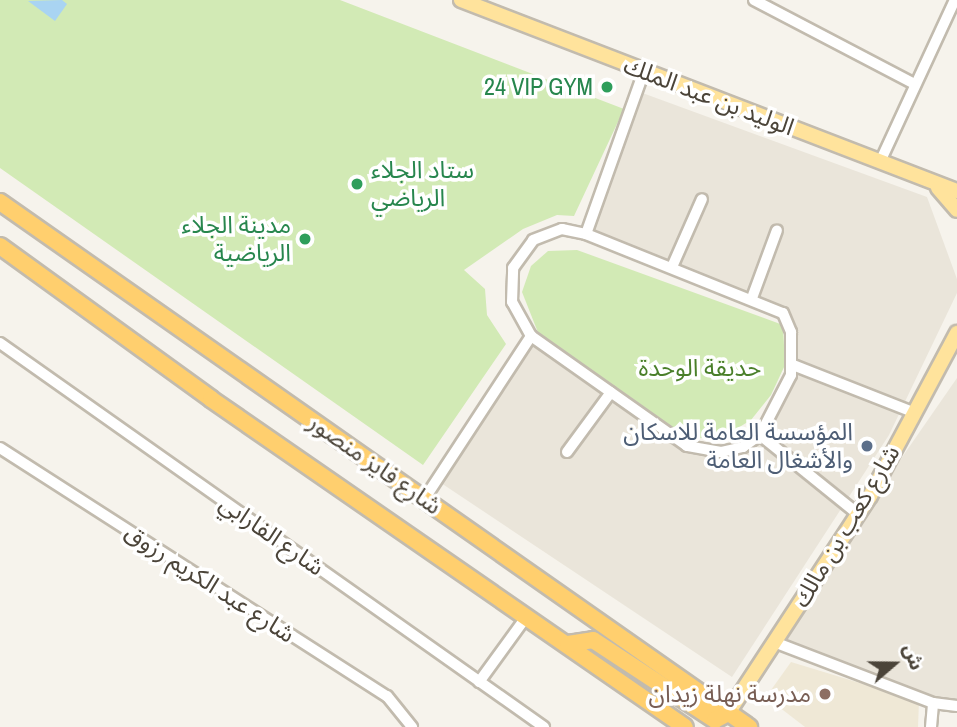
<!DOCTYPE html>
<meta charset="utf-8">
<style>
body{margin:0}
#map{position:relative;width:957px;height:727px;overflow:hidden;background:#f6f3ec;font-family:"Archivo Narrow","Noto Sans Arabic",sans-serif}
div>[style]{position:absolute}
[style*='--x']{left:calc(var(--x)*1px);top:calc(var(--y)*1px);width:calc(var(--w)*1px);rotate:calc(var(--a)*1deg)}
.residential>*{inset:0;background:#eae5da}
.education>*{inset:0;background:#efe8d6}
.green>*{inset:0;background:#d2eab5}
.water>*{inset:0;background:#a9d4f2}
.roads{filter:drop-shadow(2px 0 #c2bbae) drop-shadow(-2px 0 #c2bbae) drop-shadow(0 2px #c2bbae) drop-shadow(0 -2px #c2bbae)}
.minor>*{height:10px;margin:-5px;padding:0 5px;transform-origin:5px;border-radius:5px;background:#fff}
.major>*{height:14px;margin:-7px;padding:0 7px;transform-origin:7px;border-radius:7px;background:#ffe39c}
.highway>*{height:16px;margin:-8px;padding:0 8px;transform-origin:8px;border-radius:8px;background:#ffcf6e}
.dots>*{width:19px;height:19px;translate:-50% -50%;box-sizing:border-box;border:4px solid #fff;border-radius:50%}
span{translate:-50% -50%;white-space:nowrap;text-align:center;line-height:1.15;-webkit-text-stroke:7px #fff;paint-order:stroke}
.leisure-label{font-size:24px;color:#27864d}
.right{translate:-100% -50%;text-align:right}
.left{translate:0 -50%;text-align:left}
.street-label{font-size:24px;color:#4b4439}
.park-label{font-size:24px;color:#4a7f2a}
.service-label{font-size:24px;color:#4e5e75}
.education-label{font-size:24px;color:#785e54}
.north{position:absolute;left:859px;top:629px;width:70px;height:70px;-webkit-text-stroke:5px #fff;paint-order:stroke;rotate:70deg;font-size:19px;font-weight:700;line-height:28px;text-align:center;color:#4b4439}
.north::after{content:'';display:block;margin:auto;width:24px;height:32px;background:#4b4439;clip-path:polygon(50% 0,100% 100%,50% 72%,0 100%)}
</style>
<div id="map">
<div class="residential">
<i style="clip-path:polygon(637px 91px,927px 197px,957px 279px,957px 293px,889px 435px,732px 677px,438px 481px,531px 336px,687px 446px,704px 451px,752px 442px,793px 365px,786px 318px,586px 234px)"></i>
<i style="clip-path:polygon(957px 378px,957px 706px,774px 642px)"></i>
</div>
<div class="education">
<i style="clip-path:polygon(791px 662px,919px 701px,918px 727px,805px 727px,766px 697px)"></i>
</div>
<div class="green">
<i style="clip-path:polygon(0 0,340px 0,624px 109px,574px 216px,557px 215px,523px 229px,464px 270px,485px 289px,487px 315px,506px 344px,423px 465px,0 168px)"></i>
<i style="clip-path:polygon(577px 250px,783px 325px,785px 365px,771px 395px,751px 420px,723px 437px,681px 439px,539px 335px,522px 292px,531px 266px,548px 251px)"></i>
</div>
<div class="water">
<i style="clip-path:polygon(62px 0,67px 4px,55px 21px,28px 1px)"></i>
</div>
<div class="roads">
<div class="minor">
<i style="--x:754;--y:0;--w:182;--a:27.6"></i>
<i style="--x:880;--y:162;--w:179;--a:-65.2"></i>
<i style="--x:562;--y:229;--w:25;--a:12"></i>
<i style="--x:586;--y:234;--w:212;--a:21.9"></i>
<i style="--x:783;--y:313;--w:21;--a:67"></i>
<i style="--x:791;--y:332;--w:43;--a:90"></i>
<i style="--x:791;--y:375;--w:68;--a:117.3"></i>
<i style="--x:760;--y:435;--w:21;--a:145"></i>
<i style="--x:743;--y:447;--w:23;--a:167"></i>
<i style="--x:721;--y:452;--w:35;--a:-170"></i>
<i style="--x:687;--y:446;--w:191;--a:-144.8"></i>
<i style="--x:531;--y:336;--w:39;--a:-119"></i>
<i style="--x:512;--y:302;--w:34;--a:-88"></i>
<i style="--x:513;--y:268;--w:34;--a:-54"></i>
<i style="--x:533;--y:240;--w:31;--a:-21"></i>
<i style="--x:586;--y:234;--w:173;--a:-70.4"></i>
<i style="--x:672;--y:267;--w:74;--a:-66.2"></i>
<i style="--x:752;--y:298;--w:72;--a:-69.8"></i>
<i style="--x:0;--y:343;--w:666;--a:35.22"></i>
<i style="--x:793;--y:365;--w:129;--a:21.4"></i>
<i style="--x:760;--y:435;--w:126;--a:38.9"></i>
<i style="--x:0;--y:448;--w:460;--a:32.7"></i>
<i style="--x:387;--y:696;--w:40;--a:51"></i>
<i style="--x:567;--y:452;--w:74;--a:-53.7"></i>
<i style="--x:425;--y:498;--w:194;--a:-56.8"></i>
<i style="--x:774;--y:642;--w:170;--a:21"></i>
<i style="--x:933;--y:703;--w:24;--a:7"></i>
<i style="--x:479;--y:682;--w:82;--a:-54"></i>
<i style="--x:931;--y:727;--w:24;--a:-85"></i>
</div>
<div class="major">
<i style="--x:461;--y:0;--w:532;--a:21.06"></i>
<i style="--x:938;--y:188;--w:29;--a:49"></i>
<i style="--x:728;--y:713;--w:259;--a:-56.8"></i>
<i style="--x:870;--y:496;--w:185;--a:-61.9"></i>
</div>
<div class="highway">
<i style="--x:0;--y:202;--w:915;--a:35.03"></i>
<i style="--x:0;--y:246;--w:261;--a:35.9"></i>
<i style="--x:211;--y:399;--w:576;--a:34.68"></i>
<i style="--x:568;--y:644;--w:25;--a:-9"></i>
<i style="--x:593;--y:640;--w:146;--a:33.3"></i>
<i style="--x:715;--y:720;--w:15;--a:-28"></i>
</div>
</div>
<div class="dots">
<i style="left:607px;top:87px;background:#2e9e5b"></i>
<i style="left:357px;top:184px;background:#2e9e5b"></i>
<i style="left:305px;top:239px;background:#2e9e5b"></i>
<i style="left:867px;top:446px;background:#5c6f8a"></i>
<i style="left:825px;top:694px;background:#8d6e63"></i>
</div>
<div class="leisure-label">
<span class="right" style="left:593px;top:87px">24 VIP GYM</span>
<span class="left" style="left:371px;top:184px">ستاد الجلاء<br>الرياضي</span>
<span class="right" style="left:291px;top:239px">مدينة الجلاء<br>الرياضية</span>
</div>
<div class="street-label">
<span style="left:709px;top:96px;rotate:21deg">الوليد بن عبد الملك</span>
<span style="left:375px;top:464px;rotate:35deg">شارع فايز منصور</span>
<span style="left:846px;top:526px;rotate:-59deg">شارع كعب بن مالك</span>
<span style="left:272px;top:535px;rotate:35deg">شارع الفارابي</span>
<span style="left:210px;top:583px;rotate:33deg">شارع عبد الكريم رزوق</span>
</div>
<div class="park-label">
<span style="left:700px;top:368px">حديقة الوحدة</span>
</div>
<div class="service-label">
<span class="right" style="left:853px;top:446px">المؤسسة العامة للاسكان<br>والأشغال العامة</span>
</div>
<div class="education-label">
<span class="right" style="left:811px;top:694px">مدرسة نهلة زيدان</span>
</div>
<div class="north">ش</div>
</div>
